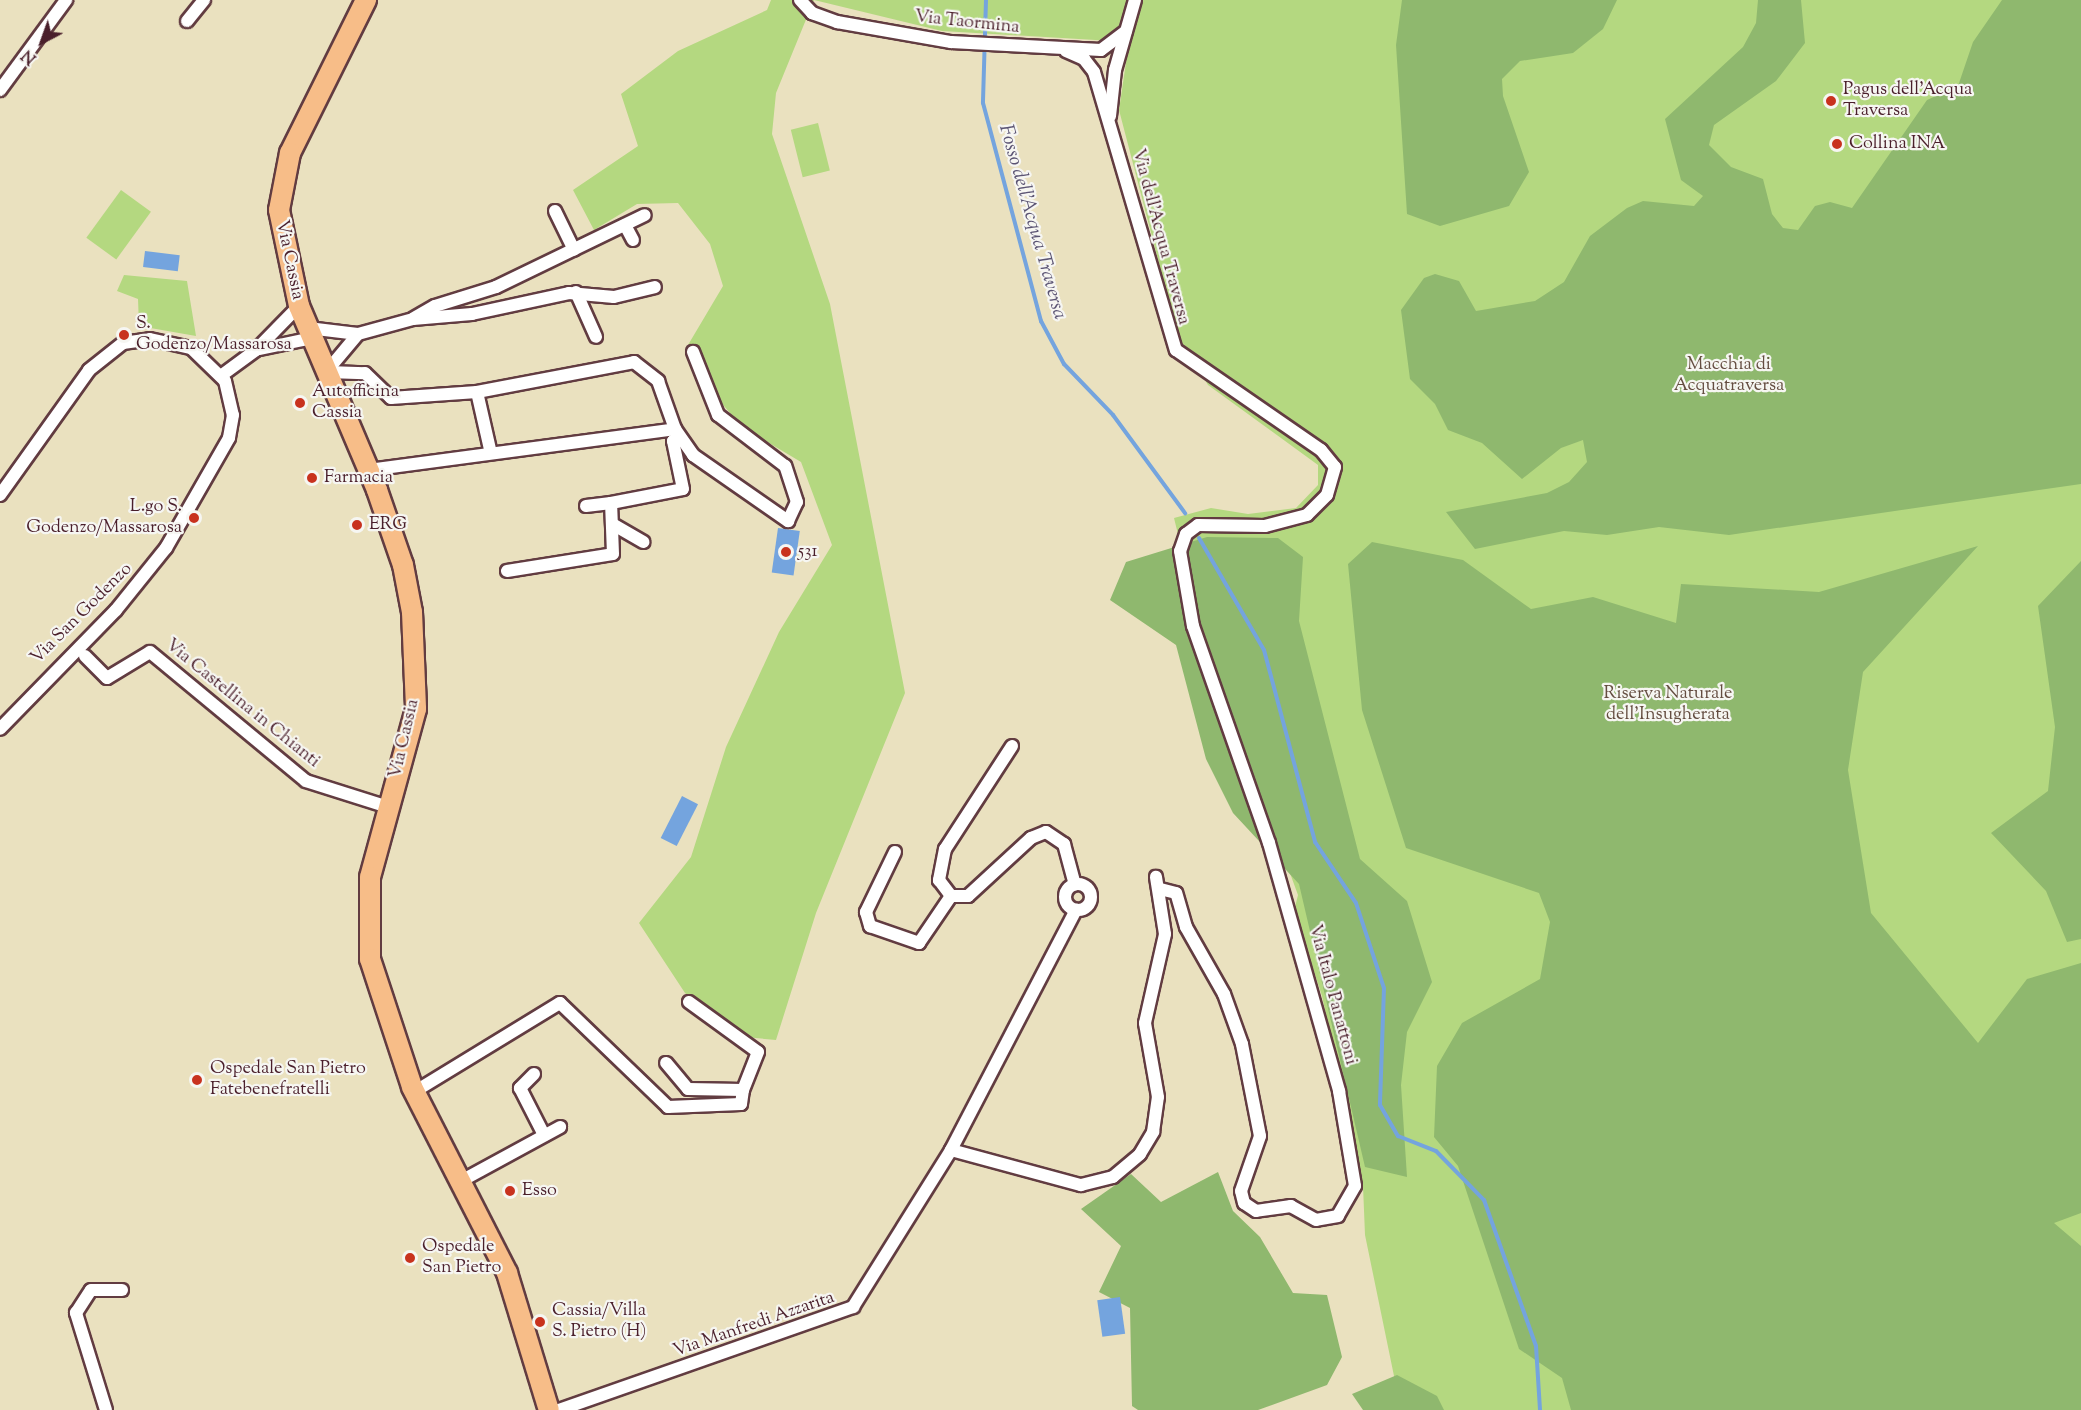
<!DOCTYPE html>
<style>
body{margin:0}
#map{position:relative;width:2081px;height:1410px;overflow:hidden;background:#eae1bf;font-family:"Sorts Mill Goudy",serif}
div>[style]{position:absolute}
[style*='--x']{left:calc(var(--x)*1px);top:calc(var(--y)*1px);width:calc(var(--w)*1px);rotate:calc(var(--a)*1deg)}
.green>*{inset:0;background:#b4d880;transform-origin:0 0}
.forest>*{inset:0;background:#8fb86e}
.water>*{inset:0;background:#74a4de;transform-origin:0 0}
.stream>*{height:4px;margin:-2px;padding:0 2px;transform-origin:2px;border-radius:2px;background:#74a4de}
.roads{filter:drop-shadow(2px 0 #623c41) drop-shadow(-2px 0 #623c41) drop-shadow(0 2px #623c41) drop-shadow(0 -2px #623c41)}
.minor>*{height:12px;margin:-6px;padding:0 6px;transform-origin:6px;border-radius:6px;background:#fff}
.minor>.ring{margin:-6px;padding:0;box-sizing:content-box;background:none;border:12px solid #fff;border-radius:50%}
.primary>*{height:20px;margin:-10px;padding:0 10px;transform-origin:10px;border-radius:10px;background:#f7bd88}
.dots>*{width:16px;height:16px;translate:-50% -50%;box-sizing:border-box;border:3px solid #f6f6f2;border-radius:50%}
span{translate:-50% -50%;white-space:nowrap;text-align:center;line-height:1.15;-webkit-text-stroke:4.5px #f6f6f2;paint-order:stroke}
.street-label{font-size:18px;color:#4a1f2b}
.poi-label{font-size:18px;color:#4a1f2b}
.left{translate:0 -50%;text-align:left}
.right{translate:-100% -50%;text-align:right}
.park-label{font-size:18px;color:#644d40}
.water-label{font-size:20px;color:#5b5473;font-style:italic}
.north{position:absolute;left:12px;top:12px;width:60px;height:60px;-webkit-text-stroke:4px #f6f6f2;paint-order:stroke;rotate:221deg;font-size:16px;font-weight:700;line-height:24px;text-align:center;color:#4a1f2b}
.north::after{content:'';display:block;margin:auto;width:21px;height:27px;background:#4a1f2b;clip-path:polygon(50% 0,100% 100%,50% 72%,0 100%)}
</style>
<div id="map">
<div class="green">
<i style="clip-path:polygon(771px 0,2081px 0,2081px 1410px,1401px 1410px,1365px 1235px,1363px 1186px,1322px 996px,1294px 911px,1298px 895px,1203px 636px,1174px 518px,1211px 508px,1248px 514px,1296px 508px,1318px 485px,1318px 465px,1208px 385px,1178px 336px,1119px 110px,1129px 42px,942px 31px,814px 0,776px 93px,772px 134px,830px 304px,905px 693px,816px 913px,776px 1040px,745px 1037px,685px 993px,639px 923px,691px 857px,726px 747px,779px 632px,832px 545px,801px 462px,742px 427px,694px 371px,688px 345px,723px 286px,710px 244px,678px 203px,637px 204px,594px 230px,573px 190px,638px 146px,621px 94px,678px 51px,767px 10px)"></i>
<i style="left:818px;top:123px;width:49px;height:28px;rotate:76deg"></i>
<i style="left:121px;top:190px;width:37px;height:59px;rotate:36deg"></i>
<i style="clip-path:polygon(124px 275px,187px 281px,196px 336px,139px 326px,138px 299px,117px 291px)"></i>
</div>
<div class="forest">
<i style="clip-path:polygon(1402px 0,1617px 0,1603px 29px,1573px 53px,1520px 61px,1502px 79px,1503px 96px,1529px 172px,1509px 206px,1440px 226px,1407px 214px,1396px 45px)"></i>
<i style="clip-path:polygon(1758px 0,1801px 0,1805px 43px,1776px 81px,1714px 125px,1709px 145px,1731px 167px,1763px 179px,1772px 214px,1783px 228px,1798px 230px,1815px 206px,1830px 202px,1852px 208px,1927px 100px,1958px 86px,1973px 42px,2002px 0,2081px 0,2081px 484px,1729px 535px,1659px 527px,1607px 535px,1564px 531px,1475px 549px,1446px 512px,1547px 493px,1569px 482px,1587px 462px,1583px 440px,1561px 448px,1522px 479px,1482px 443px,1448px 430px,1435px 404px,1410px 379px,1401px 310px,1424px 278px,1435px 274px,1459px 281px,1476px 311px,1535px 301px,1564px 282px,1590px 236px,1627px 208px,1643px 201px,1694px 206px,1703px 196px,1681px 180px,1665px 119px,1743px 47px,1756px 23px)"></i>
<i style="clip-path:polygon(1207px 537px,1278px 538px,1303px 557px,1299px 621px,1360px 859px,1407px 901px,1432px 982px,1407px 1032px,1401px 1085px,1407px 1177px,1365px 1167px,1299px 884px,1233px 813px,1206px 759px,1176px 645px,1110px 600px,1126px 562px)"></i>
<i style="clip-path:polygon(1372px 542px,1463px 560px,1531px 609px,1593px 597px,1676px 623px,1681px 584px,1819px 592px,1978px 546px,1863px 672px,1848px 770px,1871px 913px,1978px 1043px,2027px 979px,2081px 963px,2081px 1213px,2054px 1223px,2081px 1246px,2081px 1410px,1571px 1410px,1562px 1378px,1519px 1349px,1458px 1166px,1434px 1137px,1437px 1066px,1462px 1023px,1540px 979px,1550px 922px,1539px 893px,1406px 848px,1362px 710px,1348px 564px)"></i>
<i style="clip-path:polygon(2081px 561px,2081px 939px,2067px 942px,2046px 891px,1991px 833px,2048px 791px,2055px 727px,2038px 606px)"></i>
<i style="clip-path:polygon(1218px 1172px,1233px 1211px,1260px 1237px,1293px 1293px,1327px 1295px,1342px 1357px,1327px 1385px,1258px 1410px,1138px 1410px,1132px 1406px,1130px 1308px,1099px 1292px,1121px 1246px,1081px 1209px,1131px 1174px,1161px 1202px)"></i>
<i style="clip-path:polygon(1397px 1375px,1437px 1396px,1444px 1410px,1363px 1410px,1352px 1394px)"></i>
</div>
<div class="water">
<i style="left:145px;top:251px;width:35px;height:16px;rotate:7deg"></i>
<i style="left:778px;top:528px;width:22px;height:45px;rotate:8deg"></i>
<i style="left:682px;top:796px;width:18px;height:47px;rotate:27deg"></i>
<i style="left:1120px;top:1297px;width:37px;height:23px;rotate:82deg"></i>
</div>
<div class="stream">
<i style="--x:986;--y:0;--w:103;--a:91.7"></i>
<i style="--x:983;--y:103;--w:226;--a:75.1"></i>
<i style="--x:1041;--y:321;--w:49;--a:61.9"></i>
<i style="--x:1064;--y:364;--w:71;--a:46.1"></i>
<i style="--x:1113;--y:415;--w:122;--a:53.7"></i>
<i style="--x:1199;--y:538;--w:129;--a:59.9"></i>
<i style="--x:1264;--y:650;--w:199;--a:75.1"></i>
<i style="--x:1315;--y:842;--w:73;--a:56.1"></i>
<i style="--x:1356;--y:903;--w:89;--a:71.8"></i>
<i style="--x:1384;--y:988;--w:117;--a:92"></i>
<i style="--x:1380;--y:1105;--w:36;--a:60"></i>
<i style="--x:1398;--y:1136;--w:41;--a:21.5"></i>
<i style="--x:1436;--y:1151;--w:69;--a:45.6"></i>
<i style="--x:1484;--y:1200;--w:155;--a:70.4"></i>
<i style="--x:1536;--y:1346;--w:64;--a:86.4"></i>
</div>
<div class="roads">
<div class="minor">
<i style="--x:800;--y:0;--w:18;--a:47"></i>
<i style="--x:812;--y:13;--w:27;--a:20"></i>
<i style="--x:837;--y:22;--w:116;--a:10"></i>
<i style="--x:951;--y:42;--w:150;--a:3.1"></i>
<i style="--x:1101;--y:50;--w:31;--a:-37"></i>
<i style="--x:187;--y:21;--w:27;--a:-51"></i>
<i style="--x:1066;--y:51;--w:20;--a:24"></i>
<i style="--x:1084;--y:59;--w:16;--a:52"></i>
<i style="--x:1094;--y:72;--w:290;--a:73.6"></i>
<i style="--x:1176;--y:350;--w:176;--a:34.6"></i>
<i style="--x:1321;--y:450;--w:22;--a:51"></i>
<i style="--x:1335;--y:467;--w:29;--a:106"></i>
<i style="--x:1327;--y:495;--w:28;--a:135"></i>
<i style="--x:1307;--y:515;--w:43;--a:165.3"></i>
<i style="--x:1265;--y:526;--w:67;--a:-179.1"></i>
<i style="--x:1198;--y:525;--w:15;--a:143"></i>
<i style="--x:1186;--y:534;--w:18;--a:109"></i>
<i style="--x:1180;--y:551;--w:76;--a:80.2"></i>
<i style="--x:1193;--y:626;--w:230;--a:70.7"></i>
<i style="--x:1269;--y:843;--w:258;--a:74.2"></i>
<i style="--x:1339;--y:1091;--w:96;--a:80.4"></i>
<i style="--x:1355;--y:1186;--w:34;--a:120"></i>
<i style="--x:1338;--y:1216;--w:22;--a:170"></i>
<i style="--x:1316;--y:1220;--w:29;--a:-151"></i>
<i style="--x:1291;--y:1206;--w:35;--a:172"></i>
<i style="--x:1256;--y:1211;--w:14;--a:-146"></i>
<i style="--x:1244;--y:1203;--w:12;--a:-104"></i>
<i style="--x:1241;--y:1191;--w:58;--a:-70.9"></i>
<i style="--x:1260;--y:1136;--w:94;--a:-101.1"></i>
<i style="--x:1242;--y:1044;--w:53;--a:-109.8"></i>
<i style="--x:1224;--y:994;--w:77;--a:-119.6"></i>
<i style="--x:1186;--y:927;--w:35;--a:-106"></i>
<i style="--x:1176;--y:893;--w:16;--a:-166"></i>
<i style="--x:0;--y:90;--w:112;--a:-53.7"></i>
<i style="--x:1110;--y:116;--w:46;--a:-83.8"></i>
<i style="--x:1115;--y:70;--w:73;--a:-74.1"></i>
<i style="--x:555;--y:211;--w:43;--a:64"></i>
<i style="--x:625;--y:225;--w:17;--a:62"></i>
<i style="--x:576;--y:292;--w:49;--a:66"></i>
<i style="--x:414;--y:318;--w:24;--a:-30"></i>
<i style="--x:435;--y:306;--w:64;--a:-17.3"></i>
<i style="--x:496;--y:287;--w:165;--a:-25.8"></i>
<i style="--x:308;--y:328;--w:50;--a:6.8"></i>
<i style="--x:358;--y:334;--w:57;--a:-15.3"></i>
<i style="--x:413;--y:319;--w:59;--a:-4.8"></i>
<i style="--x:472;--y:314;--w:99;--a:-12.2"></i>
<i style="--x:569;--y:293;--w:45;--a:5.1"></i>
<i style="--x:614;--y:297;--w:42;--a:-13.7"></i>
<i style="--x:260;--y:349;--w:53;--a:-11.9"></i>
<i style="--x:327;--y:371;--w:48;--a:-50"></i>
<i style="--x:327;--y:372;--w:38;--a:2"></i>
<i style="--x:365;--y:373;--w:36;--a:44"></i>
<i style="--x:391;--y:398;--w:86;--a:-4"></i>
<i style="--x:477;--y:392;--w:160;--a:-10.8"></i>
<i style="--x:634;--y:362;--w:31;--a:38"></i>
<i style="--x:658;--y:381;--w:51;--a:70.5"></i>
<i style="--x:675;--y:429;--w:32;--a:55"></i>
<i style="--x:693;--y:455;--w:116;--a:34.8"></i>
<i style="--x:788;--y:521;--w:21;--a:-65"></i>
<i style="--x:797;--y:502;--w:38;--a:-108"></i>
<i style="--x:785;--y:466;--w:84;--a:-142.7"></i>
<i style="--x:718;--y:415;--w:68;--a:-111.6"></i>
<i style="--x:222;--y:375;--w:42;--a:-36.3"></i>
<i style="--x:256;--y:350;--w:62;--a:-45.7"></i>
<i style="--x:477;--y:392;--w:58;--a:77.2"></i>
<i style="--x:369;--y:470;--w:309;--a:-7.6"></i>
<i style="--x:0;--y:495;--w:153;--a:-54.5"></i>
<i style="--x:89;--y:370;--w:43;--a:-38.5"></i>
<i style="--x:123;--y:343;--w:27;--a:-8"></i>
<i style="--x:150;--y:339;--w:42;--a:12.4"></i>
<i style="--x:191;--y:348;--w:47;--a:44.1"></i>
<i style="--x:225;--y:381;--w:35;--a:77"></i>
<i style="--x:233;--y:415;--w:23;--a:100"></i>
<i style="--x:229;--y:438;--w:127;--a:119.8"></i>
<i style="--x:166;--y:548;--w:80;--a:128.9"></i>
<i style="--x:116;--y:610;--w:166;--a:134.3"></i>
<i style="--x:586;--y:506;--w:25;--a:-7"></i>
<i style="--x:614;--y:525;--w:34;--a:30"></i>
<i style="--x:507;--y:571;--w:107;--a:-9.1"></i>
<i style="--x:613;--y:554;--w:51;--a:-92.2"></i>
<i style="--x:611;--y:503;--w:73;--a:-11"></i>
<i style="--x:683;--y:489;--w:49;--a:-101.8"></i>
<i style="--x:673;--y:441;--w:8;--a:-40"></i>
<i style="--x:85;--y:656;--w:31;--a:45"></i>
<i style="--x:107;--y:678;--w:50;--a:-31.2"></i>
<i style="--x:150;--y:652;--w:202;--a:39.6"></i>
<i style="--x:306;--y:781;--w:86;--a:17.6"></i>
<i style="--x:1012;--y:746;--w:123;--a:123"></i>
<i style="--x:945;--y:849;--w:32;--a:101"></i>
<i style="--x:939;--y:880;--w:20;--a:53"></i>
<i style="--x:951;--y:896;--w:17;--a:0"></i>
<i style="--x:968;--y:896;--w:86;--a:-42.6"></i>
<i style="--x:1031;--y:838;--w:16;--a:-22"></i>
<i style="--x:1046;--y:832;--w:22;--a:34"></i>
<i style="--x:1064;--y:844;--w:42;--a:75"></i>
<i style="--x:895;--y:852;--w:67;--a:115.8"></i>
<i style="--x:866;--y:912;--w:15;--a:74"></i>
<i style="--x:870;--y:926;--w:52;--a:19.1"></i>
<i style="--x:919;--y:943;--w:57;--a:-55.8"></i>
<i class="ring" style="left:1065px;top:884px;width:14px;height:14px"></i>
<i style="--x:689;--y:1002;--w:85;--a:35.9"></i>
<i style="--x:758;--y:1052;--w:41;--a:111.5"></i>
<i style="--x:534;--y:1074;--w:20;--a:135"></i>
<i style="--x:520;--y:1088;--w:53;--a:62.9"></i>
<i style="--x:414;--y:1092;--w:171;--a:-31.4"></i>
<i style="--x:560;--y:1003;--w:150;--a:43.9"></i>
<i style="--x:668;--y:1107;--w:73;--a:-2.4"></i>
<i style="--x:741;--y:1104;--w:14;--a:-82"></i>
<i style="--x:743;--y:1090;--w:55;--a:-179"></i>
<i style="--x:688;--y:1089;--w:34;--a:-130"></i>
<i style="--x:951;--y:1150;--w:135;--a:15.1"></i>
<i style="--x:1081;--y:1185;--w:33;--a:-14"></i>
<i style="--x:1113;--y:1177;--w:35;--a:-40"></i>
<i style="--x:1140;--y:1154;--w:26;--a:-59"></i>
<i style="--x:1153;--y:1132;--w:35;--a:-82"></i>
<i style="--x:1158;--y:1097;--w:75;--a:-100"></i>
<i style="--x:1145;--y:1023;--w:91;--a:-77.3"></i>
<i style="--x:1165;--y:934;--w:58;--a:-99"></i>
<i style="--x:461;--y:1181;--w:113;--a:-28.6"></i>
<i style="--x:106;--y:1410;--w:102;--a:-107.2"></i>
<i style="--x:76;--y:1313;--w:27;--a:-57"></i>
<i style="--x:91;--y:1290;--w:31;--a:0"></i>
<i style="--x:559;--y:1410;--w:312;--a:-19.3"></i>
<i style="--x:853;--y:1307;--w:185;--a:-58"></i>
<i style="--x:951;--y:1150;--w:271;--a:-62.5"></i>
</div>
<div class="primary">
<i style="--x:366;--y:0;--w:171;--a:116.4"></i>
<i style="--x:290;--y:153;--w:58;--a:100.9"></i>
<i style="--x:279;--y:210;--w:98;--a:78.2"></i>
<i style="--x:299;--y:306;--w:200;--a:67"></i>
<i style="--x:377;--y:490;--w:79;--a:70.9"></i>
<i style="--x:403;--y:565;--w:48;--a:79.2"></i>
<i style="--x:412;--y:612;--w:97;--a:87.6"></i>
<i style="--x:416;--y:709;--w:174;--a:105.3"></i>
<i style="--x:370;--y:877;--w:82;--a:90"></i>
<i style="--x:370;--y:959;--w:135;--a:71.8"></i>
<i style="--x:412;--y:1087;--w:209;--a:62.9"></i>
<i style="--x:507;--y:1273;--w:143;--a:73"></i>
</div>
</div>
<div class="dots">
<i style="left:1831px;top:101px;background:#c8321e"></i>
<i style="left:1837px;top:144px;background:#c8321e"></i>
<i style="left:124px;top:335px;background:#c8321e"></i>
<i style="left:300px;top:403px;background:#c8321e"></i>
<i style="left:312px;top:478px;background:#c8321e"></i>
<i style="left:194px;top:518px;background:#c8321e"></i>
<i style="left:357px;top:525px;background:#c8321e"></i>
<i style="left:786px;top:552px;background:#c8321e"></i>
<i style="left:197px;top:1080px;background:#c8321e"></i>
<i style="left:510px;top:1191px;background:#c8321e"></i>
<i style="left:410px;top:1258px;background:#c8321e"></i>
<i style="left:540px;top:1322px;background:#c8321e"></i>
</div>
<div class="street-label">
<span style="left:967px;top:23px;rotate:6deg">Via Taormina</span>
<span style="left:1160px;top:237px;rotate:75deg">Via dell'Acqua Traversa</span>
<span style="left:289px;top:260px;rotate:78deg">Via Cassia</span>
<span style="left:82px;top:614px;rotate:-45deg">Via San Godenzo</span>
<span style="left:242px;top:704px;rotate:39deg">Via Castellina in Chianti</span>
<span style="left:405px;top:739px;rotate:-77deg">Via Cassia</span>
<span style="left:1332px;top:995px;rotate:75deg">Via Italo Panattoni</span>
<span style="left:754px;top:1325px;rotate:-19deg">Via Manfredi Azzarita</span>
</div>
<div class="poi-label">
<span class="left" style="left:1843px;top:101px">Pagus dell'Acqua<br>Traversa</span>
<span class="left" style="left:1849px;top:144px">Collina INA</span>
<span class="left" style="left:136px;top:335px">S.<br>Godenzo/Massarosa</span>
<span class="left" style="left:312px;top:403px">Autofficina<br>Cassia</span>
<span class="left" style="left:324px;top:478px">Farmacia</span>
<span class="right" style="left:182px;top:518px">L.go S.<br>Godenzo/Massarosa</span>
<span class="left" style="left:369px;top:525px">ERG</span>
<span class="left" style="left:798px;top:552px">531</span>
<span class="left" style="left:210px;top:1080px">Ospedale San Pietro<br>Fatebenefratelli</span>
<span class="left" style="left:522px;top:1191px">Esso</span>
<span class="left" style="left:422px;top:1258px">Ospedale<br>San Pietro</span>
<span class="left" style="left:552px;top:1322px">Cassia/Villa<br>S. Pietro (H)</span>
</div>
<div class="park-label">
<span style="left:1729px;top:376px">Macchia di<br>Acquatraversa</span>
<span style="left:1668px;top:705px">Riserva Naturale<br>dell'Insugherata</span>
</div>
<div class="water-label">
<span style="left:1032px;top:222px;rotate:74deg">Fosso dell'Acqua Traversa</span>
</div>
<div class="north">N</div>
</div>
